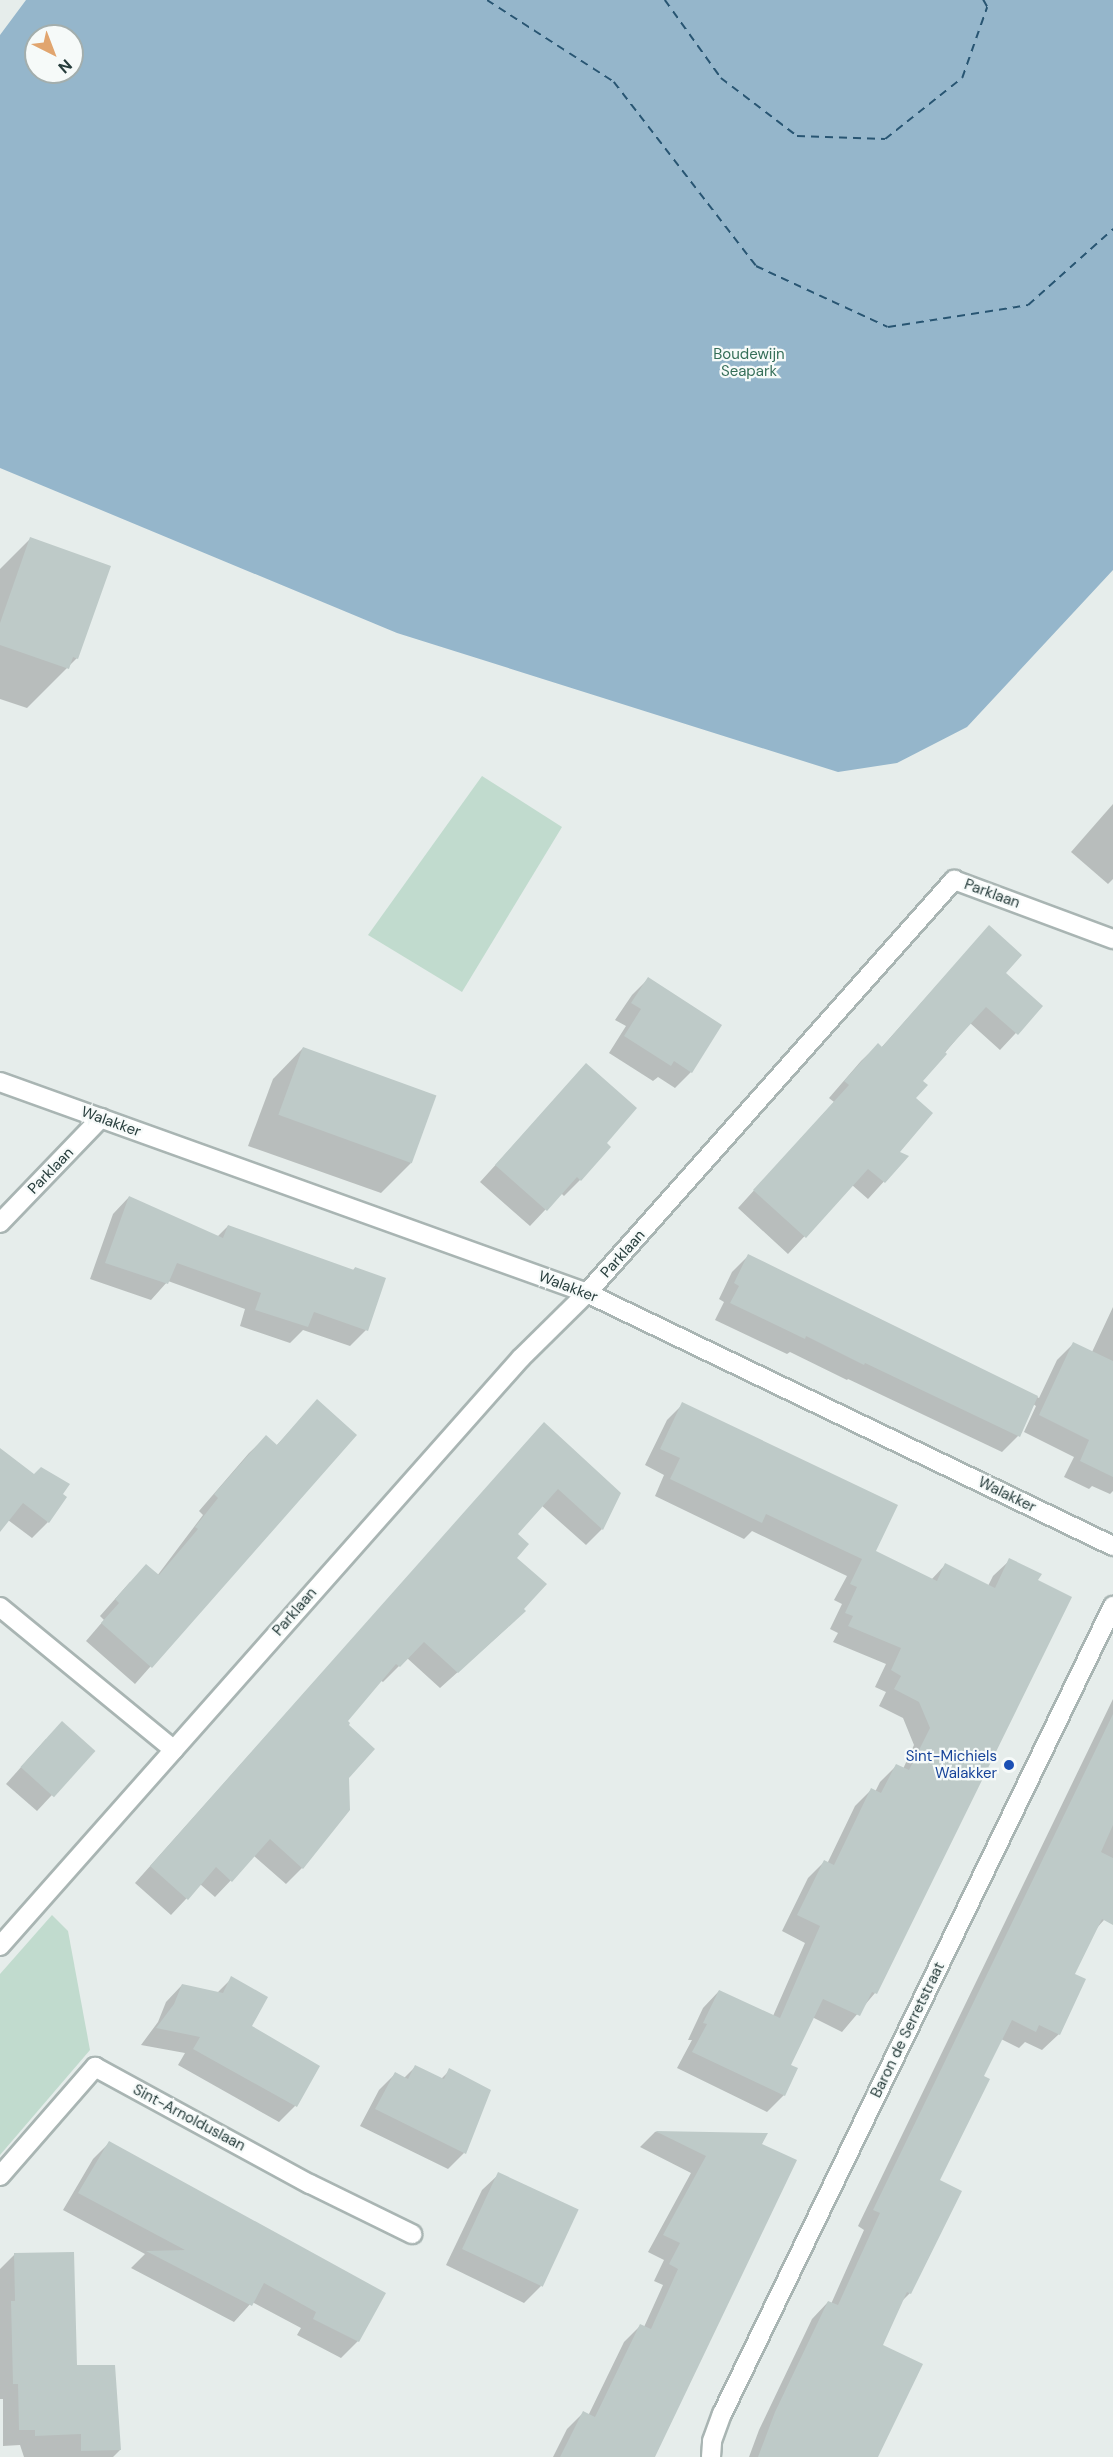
<!DOCTYPE html>
<style>
body{margin:0}
#map{position:relative;width:1113px;height:2457px;overflow:hidden;background:#e6edeb;font-family:"DM Sans",sans-serif}
div>[style]{position:absolute}
[style*='--x']{left:calc(var(--x)*1px);top:calc(var(--y)*1px);width:calc(var(--w)*1px);rotate:calc(var(--a)*1deg)}
.green>*{inset:0;background:#c1dbce}
.water>*{inset:0;background:#95b6cb}
.shadow>*{inset:0;background:#0003}
.ferry>*{height:1.5px;margin-top:-0.75px;transform-origin:0;background:repeating-linear-gradient(90deg,#285572 0 8px,transparent 0 14px)}
.building>*{inset:0;background:#becac8;transform-origin:0 0}
.roads{filter:drop-shadow(2px 0 #a9b5b3) drop-shadow(-2px 0 #a9b5b3) drop-shadow(0 2px #a9b5b3) drop-shadow(0 -2px #a9b5b3)}
.street>*{height:18px;margin:-9px;padding:0 9px;transform-origin:9px;border-radius:9px;background:#fff}
.dots>*{width:16px;height:16px;translate:-50% -50%;box-sizing:border-box;border:3px solid #f6faf9;border-radius:50%}
span{translate:-50% -50%;white-space:nowrap;text-align:center;line-height:1.15;-webkit-text-stroke:4.5px #f6faf9;paint-order:stroke}
.park-label{font-size:15px;color:#366f59}
.street-label{font-size:15px;color:#273d3c}
.transit-label{font-size:15px;color:#164399}
.right{translate:-100% -50%;text-align:right}
.north{position:absolute;left:24px;top:24px;width:60px;height:60px;box-sizing:border-box;background:#f6faf9;border:2px solid #a3aead;border-radius:50%;rotate:138deg;font-size:16px;font-weight:700;line-height:24px;text-align:center;color:#273d3c}
.north::after{content:'';display:block;margin:auto;width:21px;height:27px;background:#e1a56f;clip-path:polygon(50% 0,100% 100%,50% 72%,0 100%)}
</style>
<div id="map">
<div class="green">
<i style="clip-path:polygon(482px 776px,562px 827px,462px 992px,368px 935px)"></i>
<i style="clip-path:polygon(52px 1915px,68px 1931px,90px 2050px,0 2155px,0 1974px)"></i>
</div>
<div class="water">
<i style="clip-path:polygon(evenodd,26px 0,1113px 0,1113px 570px,967px 727px,897px 763px,838px 772px,397px 633px,0 468px,0 35px,26px 0,36px 36px,72px 36px,72px 72px,36px 72px,36px 36px)"></i>
</div>
<div class="shadow">
<i style="clip-path:polygon(30px 539px,77px 658px,27px 708px,0 699px,0 569px)"></i>
<i style="clip-path:polygon(1113px 804px,1113px 879px,1108px 884px,1071px 852px)"></i>
<i style="clip-path:polygon(989px 927px,1004px 973px,1041px 1006px,1000px 1050px,970px 1023px,921px 1081px,897px 1153px,907px 1156px,868px 1199px,852px 1185px,788px 1254px,738px 1208px,834px 1102px,829px 1098px,861px 1061px,878px 1045px,881px 1048px)"></i>
<i style="clip-path:polygon(648px 979px,691px 1072px,675px 1088px,658px 1077px,653px 1081px,609px 1053px,626px 1026px,615px 1020px,632px 995px)"></i>
<i style="clip-path:polygon(303px 1048px,411px 1163px,381px 1193px,248px 1146px,273px 1079px)"></i>
<i style="clip-path:polygon(586px 1065px,605px 1143px,580px 1180px,564px 1196px,561px 1193px,530px 1226px,480px 1182px)"></i>
<i style="clip-path:polygon(129px 1197px,217px 1237px,228px 1226px,352px 1271px,355px 1268px,366px 1330px,350px 1346px,303px 1330px,290px 1343px,240px 1326px,245px 1309px,168px 1281px,151px 1300px,90px 1279px,113px 1214px)"></i>
<i style="clip-path:polygon(748px 1256px,1039px 1398px,1057px 1360px,1073px 1344px,1092px 1352px,1113px 1307px,1113px 1491px,1110px 1494px,1092px 1486px,1089px 1489px,1064px 1477px,1074px 1457px,1024px 1432px,1036px 1406px,1033px 1404px,1018px 1436px,1002px 1452px,848px 1379px,847px 1380px,790px 1352px,787px 1354px,715px 1320px,724px 1302px,719px 1299px,732px 1272px)"></i>
<i style="clip-path:polygon(317px 1402px,355px 1435px,135px 1684px,86px 1641px,104px 1620px,100px 1616px,130px 1582px,157px 1576px,203px 1515px,199px 1511px,249px 1453px,266px 1437px,276px 1446px)"></i>
<i style="clip-path:polygon(683px 1404px,874px 1552px,931px 1580px,945px 1565px,988px 1586px,993px 1576px,1010px 1560px,875px 1993px,842px 2032px,812px 2017px,789px 2066px,796px 2069px,784px 2095px,767px 2112px,677px 2068px,692px 2040px,688px 2040px,703px 2008px,719px 1991px,773px 2016px,805px 1943px,782px 1931px,808px 1878px,824px 1862px,827px 1864px,855px 1806px,871px 1790px,875px 1792px,880px 1782px,896px 1766px,903px 1769px,914px 1745px,903px 1718px,879px 1706px,886px 1692px,875px 1687px,886px 1664px,833px 1642px,838px 1633px,830px 1629px,842px 1604px,834px 1600px,847px 1576px,752px 1531px,744px 1539px,655px 1496px,664px 1475px,645px 1465px,667px 1420px)"></i>
<i style="clip-path:polygon(544px 1424px,602px 1529px,586px 1545px,541px 1505px,516px 1534px,508px 1627px,440px 1688px,407px 1658px,383px 1682px,380px 1680px,345px 1721px,347px 1777px,302px 1868px,286px 1884px,254px 1856px,215px 1897px,200px 1884px,171px 1915px,135px 1883px)"></i>
<i style="clip-path:polygon(0 1455px,48px 1522px,32px 1538px,8px 1520px,0 1529px)"></i>
<i style="clip-path:polygon(1113px 1699px,1113px 1903px,1104px 1920px,1095px 1930px,1073px 1975px,1059px 2034px,1042px 2050px,1025px 2042px,1019px 2048px,1001px 2039px,982px 2076px,938px 2181px,910px 2293px,900px 2303px,881px 2345px,875px 2457px,749px 2457px,759px 2430px,812px 2319px,828px 2302px,831px 2304px,864px 2230px,858px 2226px)"></i>
<i style="clip-path:polygon(46px 1739px,93px 1751px,37px 1811px,6px 1784px)"></i>
<i style="clip-path:polygon(232px 1978px,250px 2027px,318px 2066px,295px 2106px,279px 2122px,178px 2065px,185px 2053px,141px 2045px,158px 2022px,166px 2002px,182px 1985px,217px 1993px)"></i>
<i style="clip-path:polygon(415px 2067px,441px 2079px,450px 2070px,464px 2153px,448px 2169px,360px 2126px,379px 2090px,396px 2073px,404px 2078px)"></i>
<i style="clip-path:polygon(655px 2132px,765px 2135px,652px 2457px,553px 2457px,567px 2429px,583px 2413px,588px 2416px,624px 2342px,641px 2325px,644px 2327px,663px 2285px,654px 2281px,664px 2260px,648px 2252px,691px 2173px,640px 2147px)"></i>
<i style="clip-path:polygon(109px 2143px,384px 2293px,358px 2341px,341px 2358px,297px 2335px,301px 2328px,252px 2302px,234px 2322px,131px 2268px,145px 2254px,63px 2210px,93px 2159px)"></i>
<i style="clip-path:polygon(499px 2174px,541px 2286px,524px 2303px,446px 2265px,482px 2190px)"></i>
<i style="clip-path:polygon(15px 2254px,120px 2450px,113px 2457px,24px 2457px,20px 2445px,3px 2446px,3px 2399px,0 2399px,0 2269px)"></i>
</div>
<div class="ferry">
<i style="--x:487;--y:0;--w:151;--a:32.8"></i>
<i style="--x:614;--y:82;--w:232;--a:52.3"></i>
<i style="--x:756;--y:266;--w:145;--a:24.8"></i>
<i style="--x:888;--y:327;--w:142;--a:-8.9"></i>
<i style="--x:1028;--y:305;--w:114;--a:-41.8"></i>
<i style="--x:665;--y:0;--w:96;--a:54.3"></i>
<i style="--x:721;--y:78;--w:96;--a:37.3"></i>
<i style="--x:797;--y:136;--w:88;--a:2"></i>
<i style="--x:885;--y:139;--w:98;--a:-38.4"></i>
<i style="--x:962;--y:78;--w:75;--a:-70.6"></i>
<i style="--x:987;--y:7;--w:8;--a:-120"></i>
</div>
<div class="building">
<i style="clip-path:polygon(30px 537px,111px 566px,78px 659px,73px 657px,69px 669px,0 645px,0 623px)"></i>
<i style="clip-path:polygon(989px 925px,1022px 955px,1006px 973px,1043px 1006px,1018px 1035px,986px 1007px,945px 1052px,947px 1054px,923px 1081px,928px 1085px,916px 1098px,933px 1113px,900px 1152px,909px 1156px,885px 1183px,868px 1169px,806px 1238px,753px 1190px,849px 1085px,844px 1081px,878px 1043px,882px 1047px)"></i>
<i style="clip-path:polygon(648px 977px,722px 1025px,692px 1073px,674px 1061px,671px 1066px,624px 1036px,641px 1009px,631px 1003px)"></i>
<i style="left:303px;top:1047px;width:142px;height:72px;rotate:20deg"></i>
<i style="clip-path:polygon(586px 1063px,637px 1108px,607px 1143px,611px 1147px,581px 1181px,577px 1177px,547px 1211px,495px 1165px)"></i>
<i style="clip-path:polygon(129px 1196px,223px 1238px,228px 1225px,354px 1270px,355px 1267px,386px 1278px,368px 1331px,314px 1312px,308px 1327px,255px 1310px,261px 1293px,177px 1263px,168px 1284px,105px 1263px)"></i>
<i style="clip-path:polygon(748px 1254px,1038px 1396px,1020px 1437px,865px 1363px,864px 1365px,806px 1336px,805px 1339px,730px 1303px,739px 1286px,734px 1283px)"></i>
<i style="clip-path:polygon(1073px 1342px,1113px 1361px,1113px 1477px,1080px 1461px,1089px 1440px,1039px 1415px)"></i>
<i style="clip-path:polygon(317px 1399px,357px 1435px,152px 1668px,101px 1623px,119px 1603px,115px 1599px,146px 1564px,159px 1575px,198px 1529px,195px 1527px,218px 1498px,214px 1494px,266px 1435px,277px 1445px)"></i>
<i style="clip-path:polygon(682px 1402px,898px 1505px,876px 1551px,937px 1581px,945px 1563px,995px 1588px,1009px 1558px,1042px 1574px,1038px 1580px,1072px 1597px,877px 1994px,872px 1992px,860px 2016px,823px 1999px,791px 2065px,798px 2068px,785px 2096px,692px 2052px,707px 2024px,703px 2023px,719px 1990px,780px 2018px,820px 1926px,797px 1915px,824px 1860px,834px 1865px,871px 1788px,881px 1793px,896px 1764px,909px 1770px,930px 1728px,919px 1702px,894px 1689px,901px 1676px,891px 1670px,901px 1648px,848px 1626px,853px 1616px,845px 1613px,857px 1587px,850px 1584px,862px 1559px,766px 1514px,762px 1523px,670px 1479px,680px 1458px,660px 1449px)"></i>
<i style="clip-path:polygon(544px 1422px,621px 1493px,603px 1530px,558px 1489px,518px 1534px,529px 1544px,517px 1558px,547px 1584px,524px 1609px,526px 1611px,458px 1673px,424px 1642px,400px 1667px,396px 1664px,348px 1721px,350px 1723px,349px 1725px,375px 1749px,349px 1778px,350px 1810px,303px 1869px,270px 1839px,232px 1882px,216px 1867px,188px 1900px,150px 1866px)"></i>
<i style="clip-path:polygon(0 1448px,34px 1474px,41px 1467px,70px 1484px,63px 1494px,67px 1497px,49px 1523px,23px 1503px,0 1532px)"></i>
<i style="clip-path:polygon(1113px 1714px,1113px 1825px,1101px 1852px,1113px 1858px,1113px 1925px,1102px 1919px,1075px 1974px,1086px 1979px,1060px 2035px,1039px 2025px,1036px 2032px,1012px 2020px,984px 2076px,990px 2079px,940px 2180px,962px 2191px,911px 2294px,907px 2292px,883px 2345px,923px 2364px,878px 2457px,758px 2457px,775px 2412px,828px 2301px,838px 2305px,880px 2213px,873px 2210px)"></i>
<i style="left:62px;top:1721px;width:45px;height:62px;rotate:42deg"></i>
<i style="clip-path:polygon(231px 1976px,268px 1997px,252px 2026px,320px 2066px,297px 2107px,193px 2049px,200px 2037px,156px 2028px,174px 2004px,182px 1984px,223px 1993px)"></i>
<i style="clip-path:polygon(415px 2065px,444px 2079px,449px 2068px,491px 2090px,466px 2154px,375px 2109px,395px 2072px,408px 2079px)"></i>
<i style="clip-path:polygon(655px 2131px,768px 2133px,762px 2144px,797px 2160px,655px 2457px,560px 2457px,583px 2411px,595px 2417px,640px 2324px,651px 2329px,678px 2269px,669px 2264px,680px 2243px,663px 2235px,706px 2156px)"></i>
<i style="clip-path:polygon(109px 2141px,386px 2293px,359px 2342px,313px 2319px,316px 2312px,264px 2283px,252px 2306px,146px 2251px,185px 2250px,78px 2193px)"></i>
<i style="left:498px;top:2172px;width:89px;height:85px;rotate:25deg"></i>
<i style="clip-path:polygon(74px 2252px,77px 2365px,115px 2365px,121px 2450px,81px 2451px,81px 2434px,35px 2436px,35px 2430px,19px 2430px,18px 2384px,13px 2384px,11px 2301px,15px 2301px,14px 2253px)"></i>
</div>
<div class="roads">
<div class="street">
<i style="--x:0;--y:1082;--w:624;--a:19.77"></i>
<i style="--x:587;--y:1293;--w:584;--a:25.69"></i>
<i style="--x:0;--y:1223;--w:146;--a:-46.1"></i>
<i style="--x:0;--y:1607;--w:225;--a:39.4"></i>
<i style="--x:0;--y:1946;--w:786;--a:-48.46"></i>
<i style="--x:521;--y:1358;--w:93;--a:-44.6"></i>
<i style="--x:587;--y:1293;--w:553;--a:-48.38"></i>
<i style="--x:954;--y:880;--w:170;--a:20.4"></i>
<i style="--x:0;--y:2176;--w:145;--a:-48.9"></i>
<i style="--x:95;--y:2067;--w:245;--a:28.6"></i>
<i style="--x:310;--y:2184;--w:114;--a:26.1"></i>
<i style="--x:711;--y:2457;--w:16;--a:-86"></i>
<i style="--x:712;--y:2441;--w:29;--a:-70"></i>
<i style="--x:722;--y:2414;--w:898;--a:-64.18"></i>
</div>
</div>
<div class="dots">
<i style="left:1009px;top:1765px;background:#1a4fb4"></i>
</div>
<div class="park-label">
<span style="left:749px;top:363px">Boudewijn<br>Seapark</span>
</div>
<div class="street-label">
<span style="left:992px;top:894px;rotate:20deg">Parklaan</span>
<span style="left:111px;top:1122px;rotate:20deg">Walakker</span>
<span style="left:51px;top:1171px;rotate:-46deg">Parklaan</span>
<span style="left:623px;top:1254px;rotate:-48deg">Parklaan</span>
<span style="left:568px;top:1287px;rotate:21deg">Walakker</span>
<span style="left:1007px;top:1495px;rotate:26deg">Walakker</span>
<span style="left:295px;top:1612px;rotate:-49deg">Parklaan</span>
<span style="left:908px;top:2030px;rotate:-64deg">Baron de Serretstraat</span>
<span style="left:189px;top:2118px;rotate:28deg">Sint-Arnolduslaan</span>
</div>
<div class="transit-label">
<span class="right" style="left:997px;top:1765px">Sint-Michiels<br>Walakker</span>
</div>
<div class="north">N</div>
</div>
